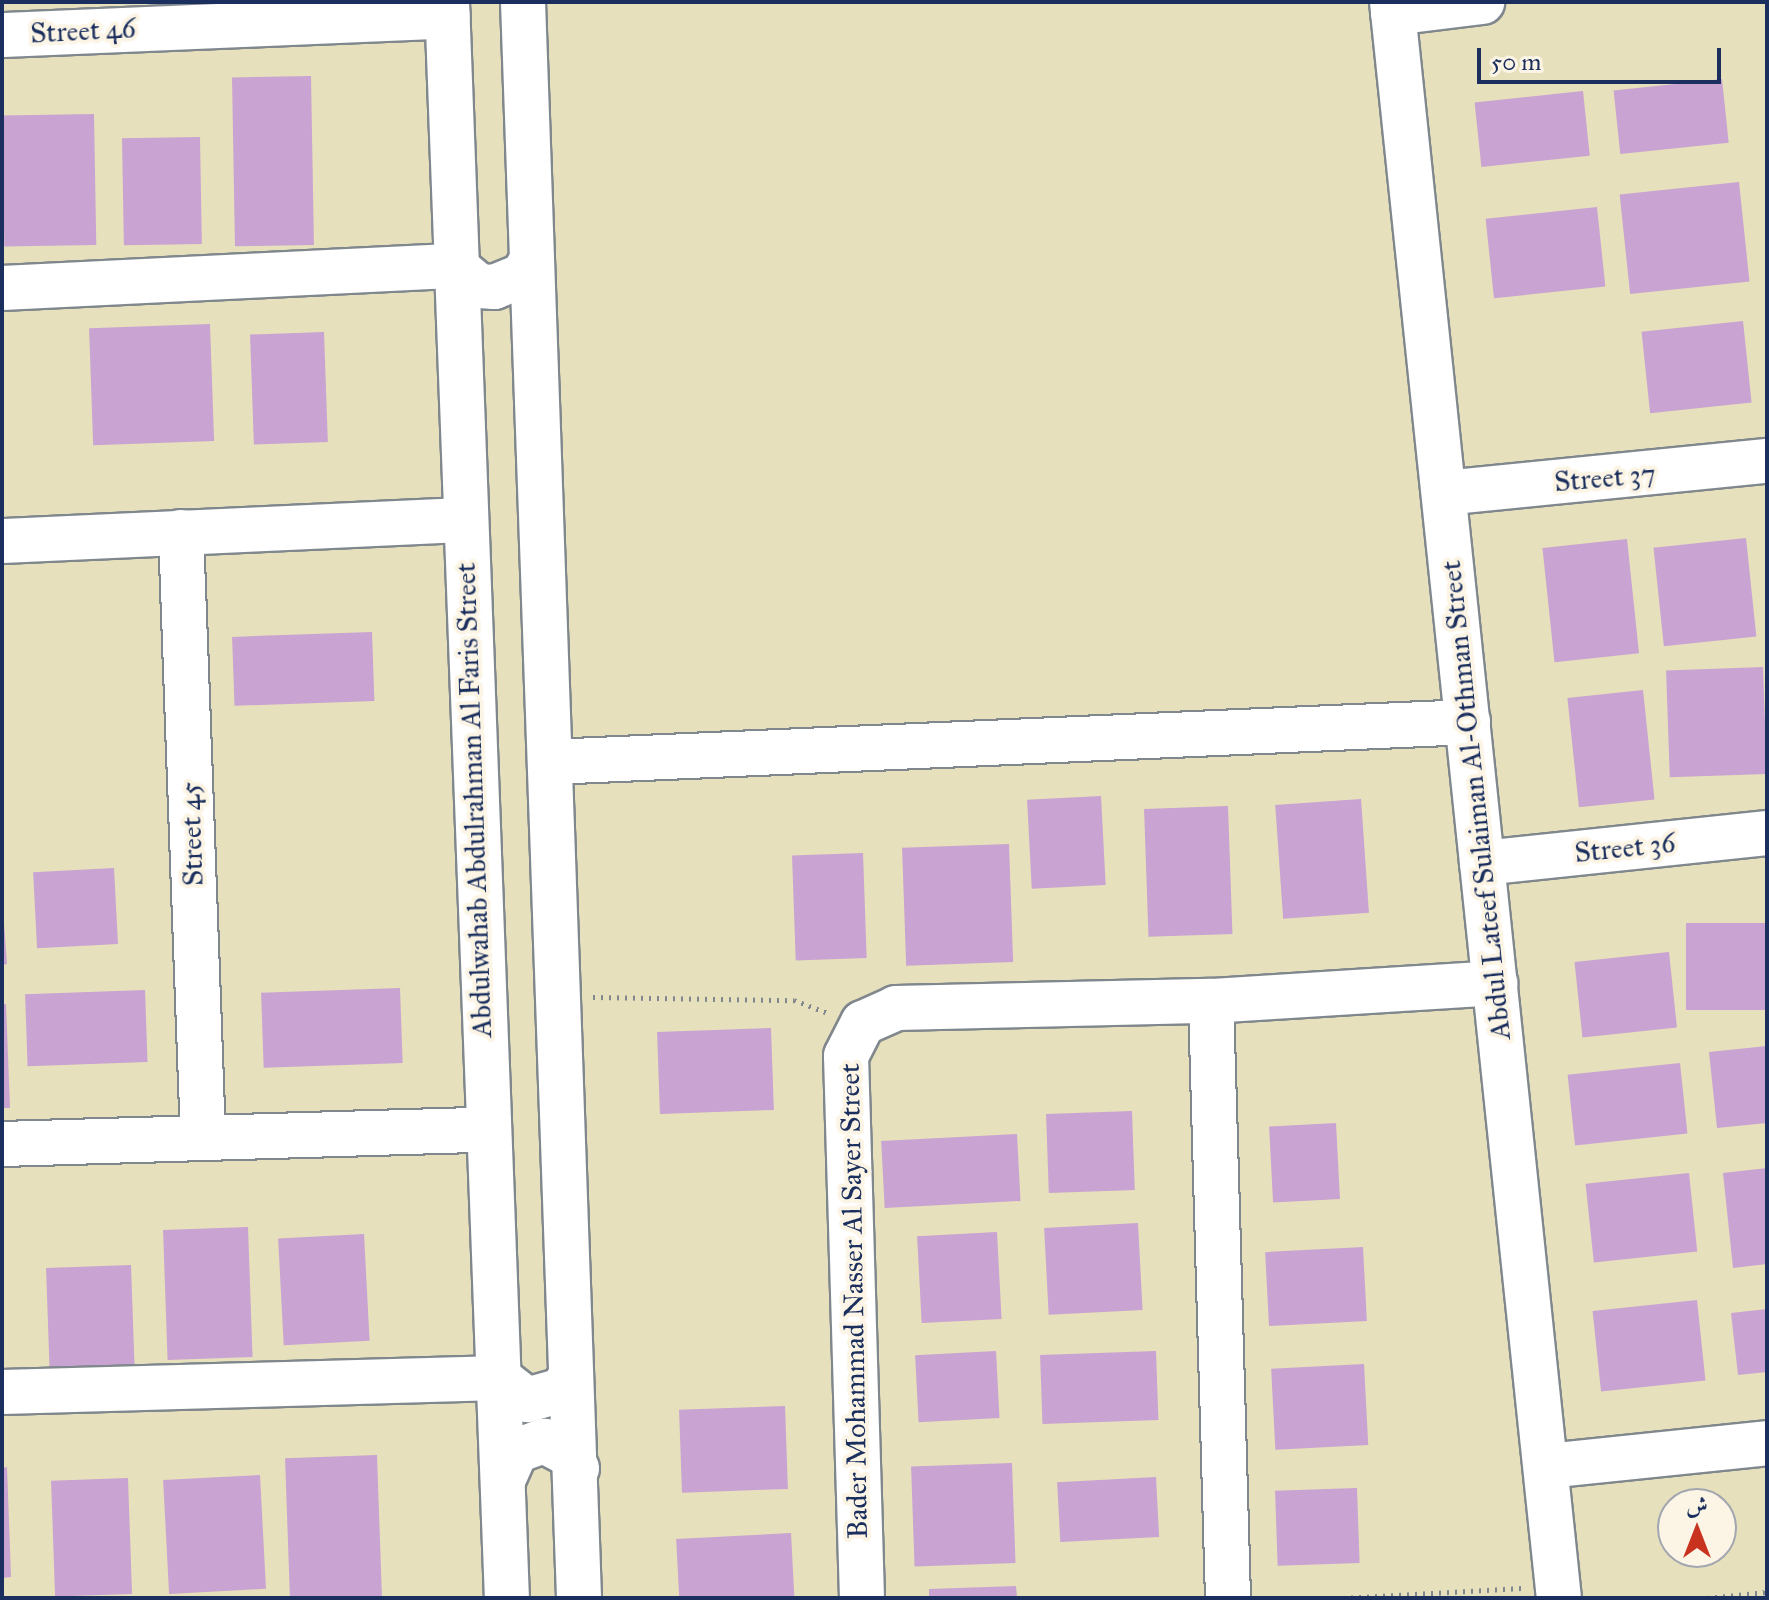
<!DOCTYPE html>
<meta charset="utf-8">
<style>
body{margin:0}
#map{position:relative;width:1769px;height:1600px;overflow:hidden;background:#e6e0bc;font-family:"IM FELL Great Primer",Amiri,serif}
div>[style]{position:absolute}
[style*='--x']{left:calc(var(--x)*1px);top:calc(var(--y)*1px);width:calc(var(--w)*1px);rotate:calc(var(--a)*1deg)}
.building>*{inset:0;background:#c9a3d1;transform-origin:0 0}
.path>*{height:5px;margin-top:-2.5px;transform-origin:0;background:repeating-linear-gradient(90deg,#80888d 0 2px,transparent 0 8px)}
.roads{filter:drop-shadow(2px 0 #80888d) drop-shadow(-2px 0 #80888d) drop-shadow(0 2px #80888d) drop-shadow(0 -2px #80888d)}
.minor>*{height:44px;margin:-22px;padding:0 22px;transform-origin:22px;border-radius:22px;background:#fff}
span{translate:-50% -50%;white-space:nowrap;text-align:center;line-height:1.15;-webkit-text-stroke:8px #fcf5e5;paint-order:stroke}
.street-label{font-size:28px;color:#1b2f5e}
.frame{position:absolute;inset:0;border:4px solid #1b2f5e;pointer-events:none}
.north{position:absolute;left:1657px;top:1488px;width:80px;height:80px;box-sizing:border-box;background:#fcf5e5;border:2px solid #a2a6af;border-radius:50%;rotate:0deg;font-size:22px;font-weight:700;line-height:32px;text-align:center;color:#1b2f5e}
.north::after{content:'';display:block;margin:auto;width:28px;height:36px;background:#c8321e;clip-path:polygon(50% 0,100% 100%,50% 72%,0 100%)}
.scale{position:absolute;left:1477px;top:48px;width:244px;height:36px;box-sizing:border-box;border:4px solid #1b2f5e;border-top:0;padding-left:10px;font-size:24px;line-height:28px;white-space:nowrap;color:#1b2f5e;-webkit-text-stroke:6px #fcf5e5;paint-order:stroke}
</style>
<div id="map">
<div class="building">
<i style="left:311px;top:76px;width:169px;height:79px;rotate:89deg"></i>
<i style="left:1722px;top:79px;width:64px;height:109px;rotate:84deg"></i>
<i style="left:1583px;top:91px;width:65px;height:109px;rotate:84deg"></i>
<i style="left:94px;top:114px;width:131px;height:92px;rotate:89deg"></i>
<i style="left:200px;top:137px;width:107px;height:78px;rotate:89deg"></i>
<i style="left:1739px;top:182px;width:100px;height:120px;rotate:84deg"></i>
<i style="left:1597px;top:207px;width:80px;height:112px;rotate:84deg"></i>
<i style="left:1743px;top:321px;width:82px;height:102px;rotate:84deg"></i>
<i style="left:210px;top:324px;width:117px;height:121px;rotate:88deg"></i>
<i style="left:324px;top:332px;width:110px;height:74px;rotate:88deg"></i>
<i style="left:1746px;top:538px;width:99px;height:93px;rotate:84deg"></i>
<i style="left:1627px;top:539px;width:115px;height:85px;rotate:84deg"></i>
<i style="left:372px;top:632px;width:69px;height:140px;rotate:88deg"></i>
<i style="left:1763px;top:667px;width:107px;height:97px;rotate:88deg"></i>
<i style="left:1643px;top:690px;width:110px;height:76px;rotate:84deg"></i>
<i style="left:1101px;top:796px;width:89px;height:74px;rotate:87deg"></i>
<i style="left:1361px;top:799px;width:114px;height:86px;rotate:86deg"></i>
<i style="left:1228px;top:806px;width:128px;height:84px;rotate:88deg"></i>
<i style="left:1009px;top:844px;width:118px;height:107px;rotate:88deg"></i>
<i style="left:863px;top:853px;width:105px;height:71px;rotate:88deg"></i>
<i style="left:114px;top:868px;width:76px;height:81px;rotate:87deg"></i>
<i style="clip-path:polygon(2px 896px,7px 964px,2px 965px)"></i>
<i style="left:1767px;top:923px;width:87px;height:81px;rotate:90deg"></i>
<i style="left:1669px;top:952px;width:76px;height:95px;rotate:84deg"></i>
<i style="left:400px;top:988px;width:75px;height:139px;rotate:88deg"></i>
<i style="left:145px;top:990px;width:72px;height:120px;rotate:88deg"></i>
<i style="clip-path:polygon(6px 1004px,10px 1108px,2px 1108px,2px 1005px)"></i>
<i style="left:771px;top:1028px;width:82px;height:114px;rotate:88deg"></i>
<i style="clip-path:polygon(1767px 1046px,1767px 1123px,1717px 1128px,1709px 1052px)"></i>
<i style="left:1680px;top:1063px;width:71px;height:113px;rotate:84deg"></i>
<i style="left:1132px;top:1111px;width:79px;height:86px;rotate:88deg"></i>
<i style="left:1336px;top:1123px;width:76px;height:67px;rotate:87deg"></i>
<i style="left:1017px;top:1134px;width:67px;height:136px;rotate:87deg"></i>
<i style="clip-path:polygon(1767px 1168px,1767px 1264px,1733px 1268px,1723px 1173px)"></i>
<i style="left:1689px;top:1173px;width:79px;height:104px;rotate:84deg"></i>
<i style="left:1138px;top:1223px;width:87px;height:94px;rotate:87deg"></i>
<i style="left:248px;top:1227px;width:130px;height:85px;rotate:88deg"></i>
<i style="left:997px;top:1232px;width:87px;height:80px;rotate:87deg"></i>
<i style="left:364px;top:1234px;width:107px;height:86px;rotate:87deg"></i>
<i style="left:1363px;top:1247px;width:74px;height:98px;rotate:87deg"></i>
<i style="left:131px;top:1265px;width:104px;height:85px;rotate:88deg"></i>
<i style="left:1697px;top:1300px;width:81px;height:105px;rotate:84deg"></i>
<i style="clip-path:polygon(1767px 1309px,1767px 1372px,1738px 1375px,1731px 1313px)"></i>
<i style="left:996px;top:1351px;width:67px;height:81px;rotate:87deg"></i>
<i style="left:1156px;top:1351px;width:69px;height:116px;rotate:88deg"></i>
<i style="left:1364px;top:1364px;width:81px;height:93px;rotate:87deg"></i>
<i style="left:785px;top:1406px;width:83px;height:106px;rotate:88deg"></i>
<i style="left:377px;top:1455px;width:141px;height:92px;rotate:88deg"></i>
<i style="left:1012px;top:1463px;width:100px;height:101px;rotate:88deg"></i>
<i style="clip-path:polygon(7px 1467px,11px 1577px,2px 1578px,2px 1468px)"></i>
<i style="left:260px;top:1475px;width:114px;height:97px;rotate:87deg"></i>
<i style="left:1156px;top:1477px;width:60px;height:99px;rotate:87deg"></i>
<i style="left:128px;top:1478px;width:116px;height:77px;rotate:88deg"></i>
<i style="left:1357px;top:1488px;width:75px;height:82px;rotate:88deg"></i>
<i style="left:791px;top:1533px;width:65px;height:115px;rotate:87deg"></i>
<i style="clip-path:polygon(1016px 1586px,1017px 1598px,929px 1598px,929px 1589px)"></i>
</div>
<div class="path">
<i style="--x:593;--y:997;--w:201;--a:0.9"></i>
<i style="--x:794;--y:1000;--w:36;--a:21"></i>
<i style="--x:1343;--y:1598;--w:179;--a:-3.2"></i>
<i style="--x:1707;--y:1598;--w:60;--a:-5.7"></i>
</div>
<div class="roads">
<div class="minor">
<i style="--x:447;--y:2;--w:1597;--a:87.85"></i>
<i style="--x:523;--y:2;--w:1597;--a:87.99"></i>
<i style="--x:1392;--y:2;--w:1605;--a:84.03"></i>
<i style="--x:1393;--y:13;--w:90;--a:-7"></i>
<i style="--x:2;--y:35;--w:446;--a:-2.4"></i>
<i style="--x:2;--y:288;--w:454;--a:-2.8"></i>
<i style="--x:455;--y:266;--w:31;--a:40"></i>
<i style="--x:479;--y:286;--w:15;--a:4"></i>
<i style="--x:494;--y:287;--w:31;--a:-22"></i>
<i style="--x:523;--y:275;--w:16;--a:-60"></i>
<i style="--x:1444;--y:493;--w:325;--a:-5.7"></i>
<i style="--x:181;--y:532;--w:605;--a:87.92"></i>
<i style="--x:2;--y:541;--w:461;--a:-2.6"></i>
<i style="--x:550;--y:762;--w:919;--a:-2.49"></i>
<i style="--x:1482;--y:863;--w:287;--a:-6"></i>
<i style="--x:1211;--y:1001;--w:597;--a:88.37"></i>
<i style="--x:2;--y:1144;--w:484;--a:-1.7"></i>
<i style="--x:2;--y:1392;--w:497;--a:-1.6"></i>
<i style="--x:499;--y:1378;--w:36;--a:38"></i>
<i style="--x:527;--y:1400;--w:36;--a:-16"></i>
<i style="--x:562;--y:1390;--w:17;--a:-59"></i>
<i style="--x:1546;--y:1466;--w:222;--a:-5.9"></i>
<i style="--x:504;--y:1478;--w:30;--a:-66"></i>
<i style="--x:516;--y:1451;--w:30;--a:-20"></i>
<i style="--x:544;--y:1441;--w:30;--a:28"></i>
<i style="--x:570;--y:1455;--w:15;--a:62"></i>
<i style="--x:862;--y:1598;--w:542;--a:-91.69"></i>
<i style="--x:846;--y:1056;--w:37;--a:-63"></i>
<i style="--x:863;--y:1023;--w:36;--a:-24"></i>
<i style="--x:896;--y:1008;--w:315;--a:-1.3"></i>
<i style="--x:1211;--y:1001;--w:285;--a:-3.6"></i>
</div>
</div>
<div class="street-label">
<span style="left:83px;top:31px;rotate:-3deg">Street 46</span>
<span style="left:1605px;top:478px;rotate:-5deg">Street 37</span>
<span style="left:474px;top:800px;rotate:-92deg">Abdulwahab Abdulrahman Al Faris Street</span>
<span style="left:1476px;top:800px;rotate:-96deg">Abdul Lateef Sulaiman Al-Othman Street</span>
<span style="left:192px;top:834px;rotate:-92deg">Street 45</span>
<span style="left:1625px;top:848px;rotate:-6deg">Street 36</span>
<span style="left:854px;top:1301px;rotate:-91deg">Bader Mohammad Nasser Al Sayer Street</span>
</div>
<div class="frame"></div>
<div class="north">ش</div>
<div class="scale">50 m</div>
</div>
